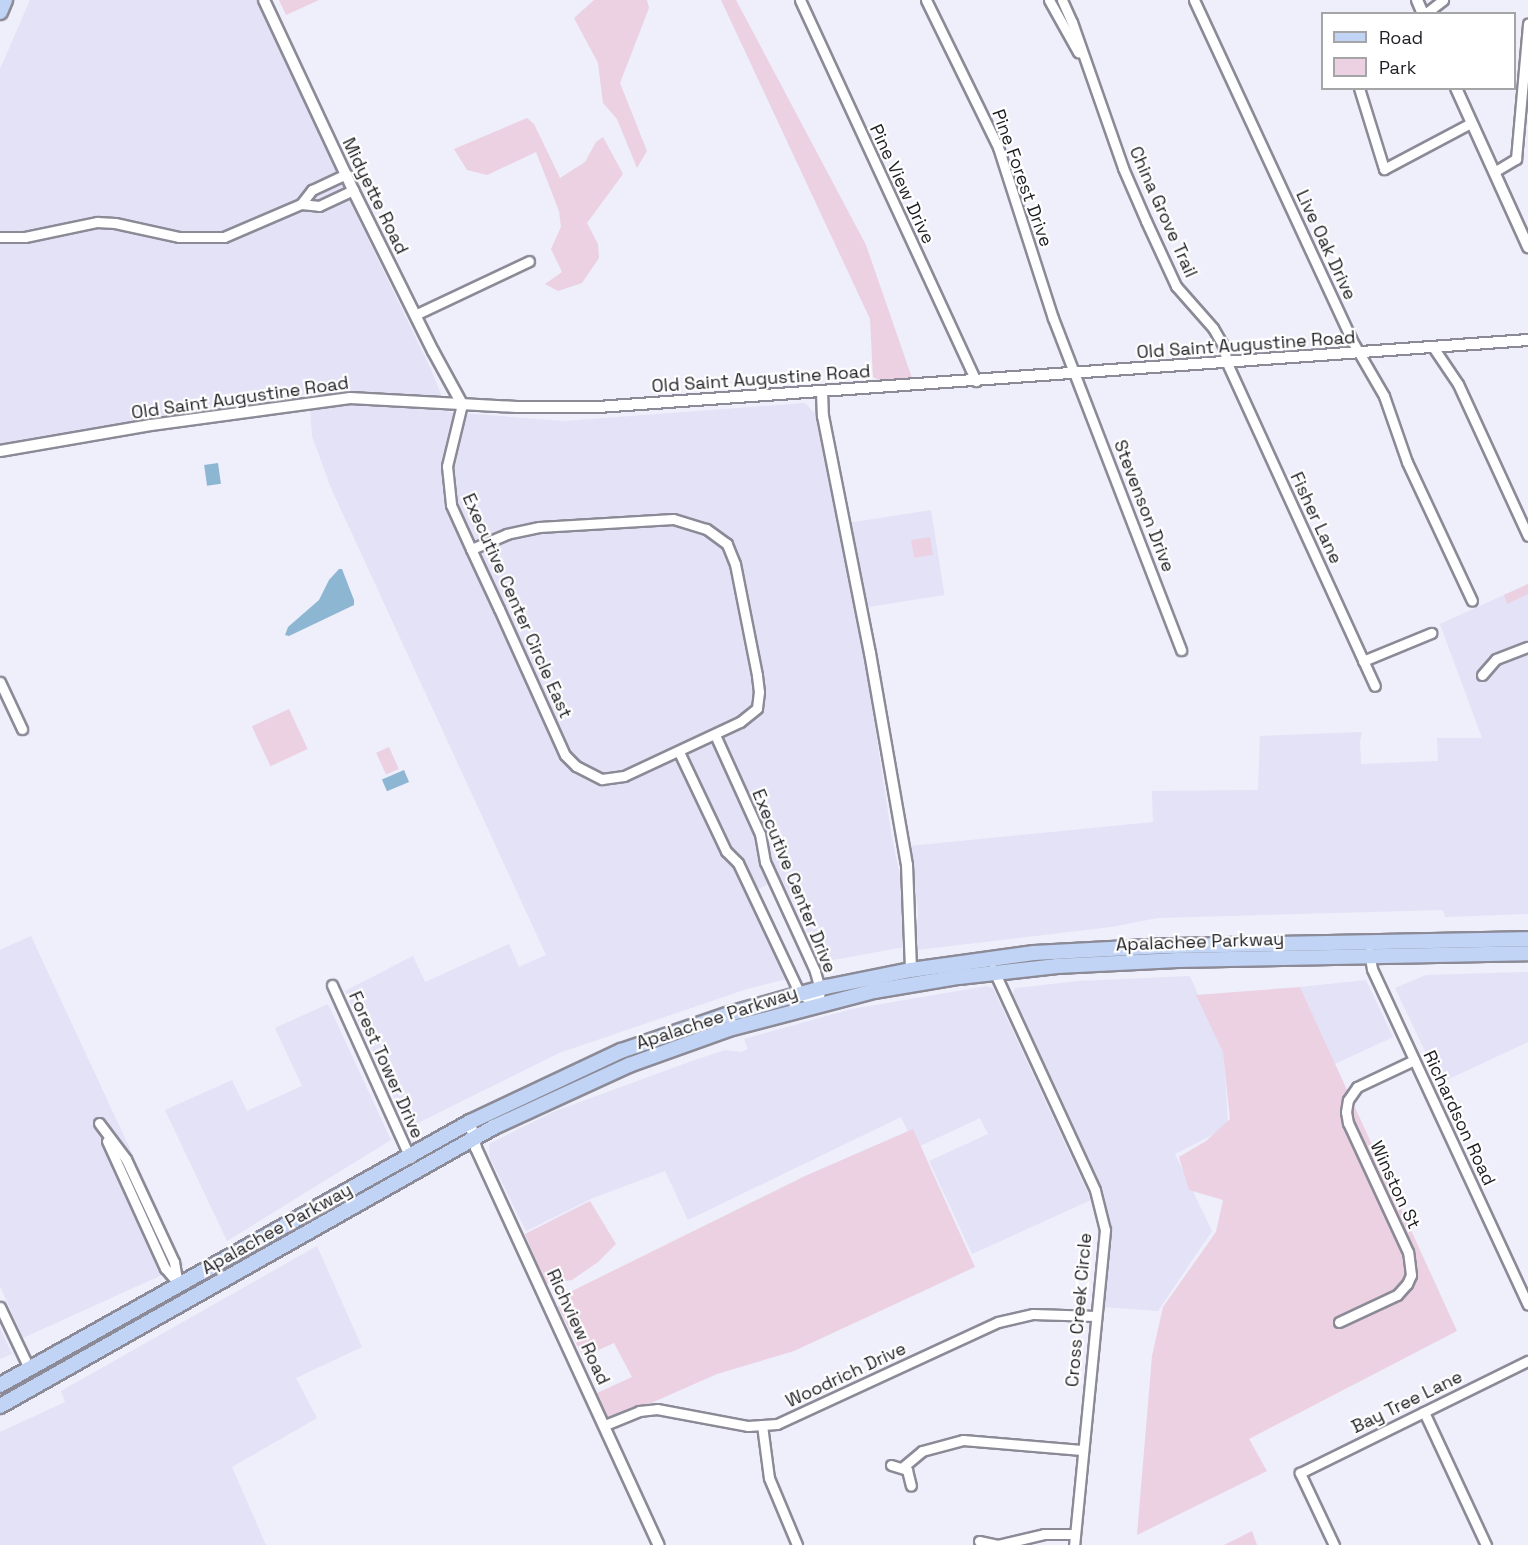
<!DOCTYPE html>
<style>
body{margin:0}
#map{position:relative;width:1528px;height:1545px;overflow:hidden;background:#efeefb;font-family:"Space Grotesk",sans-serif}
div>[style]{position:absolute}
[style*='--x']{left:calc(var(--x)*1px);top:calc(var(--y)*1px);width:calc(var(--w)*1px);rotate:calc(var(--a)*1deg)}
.built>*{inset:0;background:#e3e2f6;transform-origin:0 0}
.green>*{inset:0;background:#ebd1e2;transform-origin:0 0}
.water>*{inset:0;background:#8db6d3;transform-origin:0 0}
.roads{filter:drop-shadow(2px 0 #8b8a96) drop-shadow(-2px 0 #8b8a96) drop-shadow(0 2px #8b8a96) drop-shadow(0 -2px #8b8a96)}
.minor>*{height:9px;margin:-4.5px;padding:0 4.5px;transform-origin:4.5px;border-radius:4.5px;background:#fff}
.tertiary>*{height:10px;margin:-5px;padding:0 5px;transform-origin:5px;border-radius:5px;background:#fff}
.primary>*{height:14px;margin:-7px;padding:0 7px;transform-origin:7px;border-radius:7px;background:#c2d4f5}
span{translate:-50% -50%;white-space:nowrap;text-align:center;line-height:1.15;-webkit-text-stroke:4.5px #fff;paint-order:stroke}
.street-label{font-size:18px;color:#1e1e23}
.legend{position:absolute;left:1321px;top:12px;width:195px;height:78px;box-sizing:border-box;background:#fff;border:2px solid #a5a5a7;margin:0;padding:8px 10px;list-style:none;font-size:18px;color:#1e1e23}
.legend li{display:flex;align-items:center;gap:12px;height:30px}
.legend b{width:30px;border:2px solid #a5a5a7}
</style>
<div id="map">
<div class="built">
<i style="clip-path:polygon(30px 0,259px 0,353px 208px,430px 367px,448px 412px,564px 421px,805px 403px,817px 416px,864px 655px,892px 838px,904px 894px,904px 947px,822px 962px,781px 878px,748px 894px,787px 979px,747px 989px,559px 1053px,408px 1128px,345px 991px,413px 956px,425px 982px,509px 944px,519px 967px,546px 955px,331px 488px,312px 436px,309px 394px,0 445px,0 69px)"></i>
<i style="left:931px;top:510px;width:86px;height:82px;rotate:81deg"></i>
<i style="clip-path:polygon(1528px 584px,1528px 914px,1445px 917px,1443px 910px,1158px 918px,1111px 927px,917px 950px,918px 907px,909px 846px,1153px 822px,1152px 791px,1258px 790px,1260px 736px,1362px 732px,1360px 741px,1361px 764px,1438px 761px,1437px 738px,1482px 738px,1440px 624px)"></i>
<i style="clip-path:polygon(31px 936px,184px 1265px,23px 1338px,0 1286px,0 950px)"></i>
<i style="clip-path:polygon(1528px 972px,1528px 1042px,1440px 1083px,1395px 988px,1426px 975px)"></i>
<i style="clip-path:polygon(1190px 976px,1224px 1054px,1228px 1127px,1175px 1154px,1212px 1231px,1158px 1311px,1103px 1307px,1109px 1249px,1108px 1216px,1103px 1189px,1013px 994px,1015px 988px,1079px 981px)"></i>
<i style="clip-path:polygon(1366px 980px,1393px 1037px,1335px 1064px,1300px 987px)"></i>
<i style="clip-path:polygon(987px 986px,993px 988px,1091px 1200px,972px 1254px,929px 1161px,988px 1134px,980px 1118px,916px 1148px,901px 1117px,688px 1220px,665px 1171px,593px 1198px,526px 1231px,490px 1158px,489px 1144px,553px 1112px,689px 1062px,725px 1050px,741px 1052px,748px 1049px,744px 1039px,852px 1009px)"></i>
<i style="clip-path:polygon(328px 1004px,391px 1140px,227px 1241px,165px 1110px,232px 1080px,247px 1111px,302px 1086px,275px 1028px)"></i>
<i style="clip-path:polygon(317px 1246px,362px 1347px,296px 1378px,317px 1418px,232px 1467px,266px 1545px,0 1545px,0 1432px,65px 1402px,61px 1391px)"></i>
<i style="clip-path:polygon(0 1328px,12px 1354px,0 1359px)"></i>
</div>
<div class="green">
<i style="clip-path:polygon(279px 0,319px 0,286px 15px)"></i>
<i style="clip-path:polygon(594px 0,647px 0,649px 8px,620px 83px,647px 151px,637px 168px,617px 119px,603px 103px,598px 63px,574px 18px)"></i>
<i style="clip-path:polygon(721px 0,736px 0,866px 245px,912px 378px,886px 384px,873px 377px,870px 319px)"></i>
<i style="clip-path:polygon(527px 118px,534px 124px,560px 178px,585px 162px,596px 142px,603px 137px,623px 174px,587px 223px,598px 244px,599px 258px,582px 283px,558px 291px,545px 284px,562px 272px,551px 249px,561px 227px,559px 211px,536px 152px,487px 175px,467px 170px,454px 149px)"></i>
<i style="left:930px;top:537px;width:18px;height:19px;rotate:81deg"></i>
<i style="clip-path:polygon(1528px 584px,1528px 594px,1507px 604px,1504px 595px)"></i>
<i style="left:289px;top:709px;width:44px;height:41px;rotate:65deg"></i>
<i style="left:389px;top:747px;width:24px;height:14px;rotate:66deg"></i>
<i style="clip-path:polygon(1300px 987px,1457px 1331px,1249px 1439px,1267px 1471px,1137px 1535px,1152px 1356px,1163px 1307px,1216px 1232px,1223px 1200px,1189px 1190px,1179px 1157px,1206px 1141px,1230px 1119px,1223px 1052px,1196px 995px)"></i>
<i style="clip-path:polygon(913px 1129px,975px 1267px,794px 1351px,717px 1374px,608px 1422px,595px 1394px,632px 1377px,614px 1343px,583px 1357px,558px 1307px,566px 1294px,805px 1176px)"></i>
<i style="clip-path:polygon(590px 1201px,616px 1244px,598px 1262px,572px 1280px,545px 1284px,525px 1234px)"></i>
<i style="clip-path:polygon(1252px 1531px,1257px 1545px,1224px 1545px)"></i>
</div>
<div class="water">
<i style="left:218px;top:463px;width:21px;height:14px;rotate:82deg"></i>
<i style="clip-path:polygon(339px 569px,342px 569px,354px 600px,354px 605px,289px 636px,285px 635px,288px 627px,319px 600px,329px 580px)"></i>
<i style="left:404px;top:770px;width:13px;height:24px;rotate:67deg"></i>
</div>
<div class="roads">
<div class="minor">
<i style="--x:800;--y:0;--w:420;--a:65.2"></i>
<i style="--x:926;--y:0;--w:164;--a:63.9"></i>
<i style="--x:998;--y:147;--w:180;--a:72.2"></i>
<i style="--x:1053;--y:318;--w:356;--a:68.9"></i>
<i style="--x:1049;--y:0;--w:60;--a:60.9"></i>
<i style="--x:1062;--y:0;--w:24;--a:66"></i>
<i style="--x:1072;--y:22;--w:155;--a:70.7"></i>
<i style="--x:1123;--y:168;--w:58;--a:66.5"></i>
<i style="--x:1146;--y:221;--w:72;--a:65.2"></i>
<i style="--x:1176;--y:286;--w:56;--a:48.6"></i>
<i style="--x:1213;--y:328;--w:20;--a:60"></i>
<i style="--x:1223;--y:345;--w:18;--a:77"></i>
<i style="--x:1227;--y:363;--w:355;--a:65.4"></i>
<i style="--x:1194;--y:0;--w:374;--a:65.1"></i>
<i style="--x:1351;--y:339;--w:66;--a:59.9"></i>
<i style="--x:1384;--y:396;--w:70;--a:70.8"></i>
<i style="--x:1407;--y:462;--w:153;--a:64.9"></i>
<i style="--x:1425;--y:14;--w:23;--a:-38"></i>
<i style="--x:1359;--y:88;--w:85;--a:72.8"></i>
<i style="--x:1384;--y:169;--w:98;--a:-27.9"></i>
<i style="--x:1494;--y:172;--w:26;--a:-31"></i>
<i style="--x:1516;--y:159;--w:136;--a:-84.9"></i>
<i style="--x:301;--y:204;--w:18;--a:6"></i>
<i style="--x:319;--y:206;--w:38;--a:-25"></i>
<i style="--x:0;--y:237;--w:25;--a:0"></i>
<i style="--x:25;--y:237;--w:74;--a:-11.8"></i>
<i style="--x:97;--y:222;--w:18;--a:3"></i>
<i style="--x:115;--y:223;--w:66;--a:12.3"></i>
<i style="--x:179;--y:237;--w:45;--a:0"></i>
<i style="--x:224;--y:237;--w:84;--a:-23.2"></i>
<i style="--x:301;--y:204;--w:18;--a:-52"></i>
<i style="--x:312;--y:190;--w:38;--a:-25"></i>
<i style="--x:415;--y:315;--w:126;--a:-25.3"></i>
<i style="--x:1433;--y:347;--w:45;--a:56"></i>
<i style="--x:1458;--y:384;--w:167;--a:65.3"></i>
<i style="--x:462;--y:404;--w:64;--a:103.6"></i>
<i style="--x:447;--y:466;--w:39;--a:84"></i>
<i style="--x:451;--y:505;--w:48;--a:65.6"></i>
<i style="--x:471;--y:549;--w:66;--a:65"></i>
<i style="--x:499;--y:609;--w:160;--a:65.7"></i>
<i style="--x:565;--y:755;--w:16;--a:45"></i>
<i style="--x:576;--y:766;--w:29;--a:27"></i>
<i style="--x:602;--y:779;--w:22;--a:-8"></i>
<i style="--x:624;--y:776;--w:128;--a:-25"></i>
<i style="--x:740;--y:722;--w:22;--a:-39"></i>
<i style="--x:757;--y:708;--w:16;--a:-83"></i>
<i style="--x:759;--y:692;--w:17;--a:-97"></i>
<i style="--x:757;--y:675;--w:113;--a:-101.2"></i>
<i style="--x:735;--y:564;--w:22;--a:-112"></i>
<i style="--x:727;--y:544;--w:26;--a:-144"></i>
<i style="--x:706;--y:529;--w:34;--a:-163"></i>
<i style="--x:673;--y:519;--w:134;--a:176.6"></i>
<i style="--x:539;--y:527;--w:33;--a:168"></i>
<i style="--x:507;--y:534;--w:39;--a:157"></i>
<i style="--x:1363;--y:661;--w:74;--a:-22.4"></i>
<i style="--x:1482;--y:675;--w:21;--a:-49"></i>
<i style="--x:1496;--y:659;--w:34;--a:-21"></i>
<i style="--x:0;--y:682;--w:52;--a:64.9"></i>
<i style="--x:679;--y:752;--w:110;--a:64.6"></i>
<i style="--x:726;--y:851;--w:17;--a:45"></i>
<i style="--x:738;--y:863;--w:145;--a:64.7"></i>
<i style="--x:800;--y:994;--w:21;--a:29"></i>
<i style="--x:818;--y:1004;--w:15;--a:-82"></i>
<i style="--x:820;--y:989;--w:19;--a:-106"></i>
<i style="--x:815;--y:971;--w:120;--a:-114.6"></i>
<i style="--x:765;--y:862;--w:28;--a:-100"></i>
<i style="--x:760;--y:834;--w:109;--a:-114.4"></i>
<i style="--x:1369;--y:952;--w:17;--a:80"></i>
<i style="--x:1372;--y:969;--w:370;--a:65.1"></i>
<i style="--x:993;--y:969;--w:243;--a:65.2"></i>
<i style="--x:1095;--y:1190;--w:41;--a:76"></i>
<i style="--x:1105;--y:1230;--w:317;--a:95.6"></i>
<i style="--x:332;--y:985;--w:190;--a:65.7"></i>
<i style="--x:99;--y:1123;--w:45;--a:53.1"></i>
<i style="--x:126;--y:1159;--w:114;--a:65"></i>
<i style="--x:174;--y:1262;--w:22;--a:80"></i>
<i style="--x:107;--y:1141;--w:140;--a:65.5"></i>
<i style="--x:165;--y:1268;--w:18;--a:49"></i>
<i style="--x:0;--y:1307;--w:68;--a:64.6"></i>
<i style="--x:1339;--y:1322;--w:64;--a:-25"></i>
<i style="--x:1397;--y:1295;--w:15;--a:-48"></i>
<i style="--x:1407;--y:1284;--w:10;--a:-66"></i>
<i style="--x:1411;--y:1275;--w:23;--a:-97"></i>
<i style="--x:1408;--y:1252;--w:142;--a:-114.9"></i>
<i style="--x:1348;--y:1123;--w:11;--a:-100"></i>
<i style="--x:1346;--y:1112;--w:12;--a:-81"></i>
<i style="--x:1348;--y:1100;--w:16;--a:-55"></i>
<i style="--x:1357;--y:1087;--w:63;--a:-25.3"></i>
<i style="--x:1424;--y:1412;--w:147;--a:65"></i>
<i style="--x:605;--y:1425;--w:37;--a:-22"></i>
<i style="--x:639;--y:1411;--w:18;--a:-6"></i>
<i style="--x:657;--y:1409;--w:93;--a:10.6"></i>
<i style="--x:748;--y:1426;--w:29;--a:-4"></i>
<i style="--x:777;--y:1424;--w:243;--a:-24.8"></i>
<i style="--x:998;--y:1322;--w:36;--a:-13"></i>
<i style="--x:1033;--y:1314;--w:63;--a:1.8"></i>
<i style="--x:762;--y:1425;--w:53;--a:82.5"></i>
<i style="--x:769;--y:1478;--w:73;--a:67.3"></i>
<i style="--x:891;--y:1465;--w:17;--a:17"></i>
<i style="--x:907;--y:1470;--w:16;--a:76"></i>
<i style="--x:903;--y:1467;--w:25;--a:-40"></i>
<i style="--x:922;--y:1451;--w:42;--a:-15"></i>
<i style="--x:963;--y:1440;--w:119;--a:4.8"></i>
<i style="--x:979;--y:1541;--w:19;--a:12"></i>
<i style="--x:998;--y:1545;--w:47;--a:-13.4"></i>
<i style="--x:1044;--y:1534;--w:30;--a:0"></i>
<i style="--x:1334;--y:1545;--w:80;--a:-115.3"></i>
<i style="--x:1300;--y:1473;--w:254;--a:-26.2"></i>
</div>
<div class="tertiary">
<i style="--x:264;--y:0;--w:210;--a:64.9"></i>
<i style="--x:353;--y:190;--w:180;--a:63.6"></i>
<i style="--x:433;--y:351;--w:60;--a:61.3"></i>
<i style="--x:1417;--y:0;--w:15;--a:67"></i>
<i style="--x:1456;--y:88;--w:175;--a:65.6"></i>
<i style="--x:822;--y:391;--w:25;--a:88"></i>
<i style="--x:823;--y:416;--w:242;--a:78.8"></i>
<i style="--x:870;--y:653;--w:215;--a:80.1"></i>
<i style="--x:907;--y:865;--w:105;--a:87.8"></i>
<i style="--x:0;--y:451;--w:153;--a:-9.8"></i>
<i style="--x:151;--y:425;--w:201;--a:-7.7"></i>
<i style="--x:350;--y:398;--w:167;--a:3.1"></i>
<i style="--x:517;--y:407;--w:81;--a:0"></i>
<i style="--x:598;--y:407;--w:932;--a:-4.12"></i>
<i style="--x:470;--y:1122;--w:27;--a:77"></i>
<i style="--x:476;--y:1148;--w:437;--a:65.3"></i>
</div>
<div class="primary">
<i style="--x:0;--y:12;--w:13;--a:-67"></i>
<i style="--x:0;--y:1385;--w:539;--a:-29.23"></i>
<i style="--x:470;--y:1122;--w:167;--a:-25.2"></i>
<i style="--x:621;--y:1051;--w:114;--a:-18.9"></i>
<i style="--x:729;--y:1014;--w:101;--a:-15.6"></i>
<i style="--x:826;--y:987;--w:87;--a:-11.3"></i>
<i style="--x:911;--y:970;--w:124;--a:-7.9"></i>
<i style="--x:1034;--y:953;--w:133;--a:-3"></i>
<i style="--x:1167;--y:946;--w:361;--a:-1.1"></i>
<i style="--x:0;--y:1406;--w:567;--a:-29.46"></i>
<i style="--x:494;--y:1127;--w:149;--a:-24.7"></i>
<i style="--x:629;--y:1065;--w:106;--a:-19.8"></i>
<i style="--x:729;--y:1029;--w:150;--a:-14.7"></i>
<i style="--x:874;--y:991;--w:86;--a:-9.4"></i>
<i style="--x:959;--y:977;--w:99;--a:-6.4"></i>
<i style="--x:1057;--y:966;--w:121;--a:-2.8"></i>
<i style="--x:1178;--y:960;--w:350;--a:-1.1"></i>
</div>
</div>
<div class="street-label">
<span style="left:1022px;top:178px;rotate:70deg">Pine Forest Drive</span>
<span style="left:902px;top:184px;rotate:65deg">Pine View Drive</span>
<span style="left:375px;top:196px;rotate:64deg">Midyette Road</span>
<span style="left:1163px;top:212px;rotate:66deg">China Grove Trail</span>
<span style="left:1326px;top:245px;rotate:65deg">Live Oak Drive</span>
<span style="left:1246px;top:345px;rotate:-4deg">Old Saint Augustine Road</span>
<span style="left:761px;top:379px;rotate:-4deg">Old Saint Augustine Road</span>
<span style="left:240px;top:398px;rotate:-8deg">Old Saint Augustine Road</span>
<span style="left:1144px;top:506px;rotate:69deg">Stevenson Drive</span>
<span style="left:1316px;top:518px;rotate:65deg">Fisher Lane</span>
<span style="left:517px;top:606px;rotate:66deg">Executive Center Circle East</span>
<span style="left:794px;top:881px;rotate:68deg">Executive Center Drive</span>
<span style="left:1200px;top:942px;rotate:-2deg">Apalachee Parkway</span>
<span style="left:717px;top:1018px;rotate:-18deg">Apalachee Parkway</span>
<span style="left:386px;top:1065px;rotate:66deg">Forest Tower Drive</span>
<span style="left:1459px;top:1118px;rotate:65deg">Richardson Road</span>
<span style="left:1395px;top:1185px;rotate:65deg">Winston St</span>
<span style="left:277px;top:1229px;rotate:-29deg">Apalachee Parkway</span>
<span style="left:1079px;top:1310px;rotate:-85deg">Cross Creek Circle</span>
<span style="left:578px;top:1327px;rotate:65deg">Richview Road</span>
<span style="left:846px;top:1375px;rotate:-25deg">Woodrich Drive</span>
<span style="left:1407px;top:1402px;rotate:-26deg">Bay Tree Lane</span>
</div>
<ul class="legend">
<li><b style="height:8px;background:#c2d4f5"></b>Road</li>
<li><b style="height:16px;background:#ebd1e2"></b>Park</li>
</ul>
</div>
